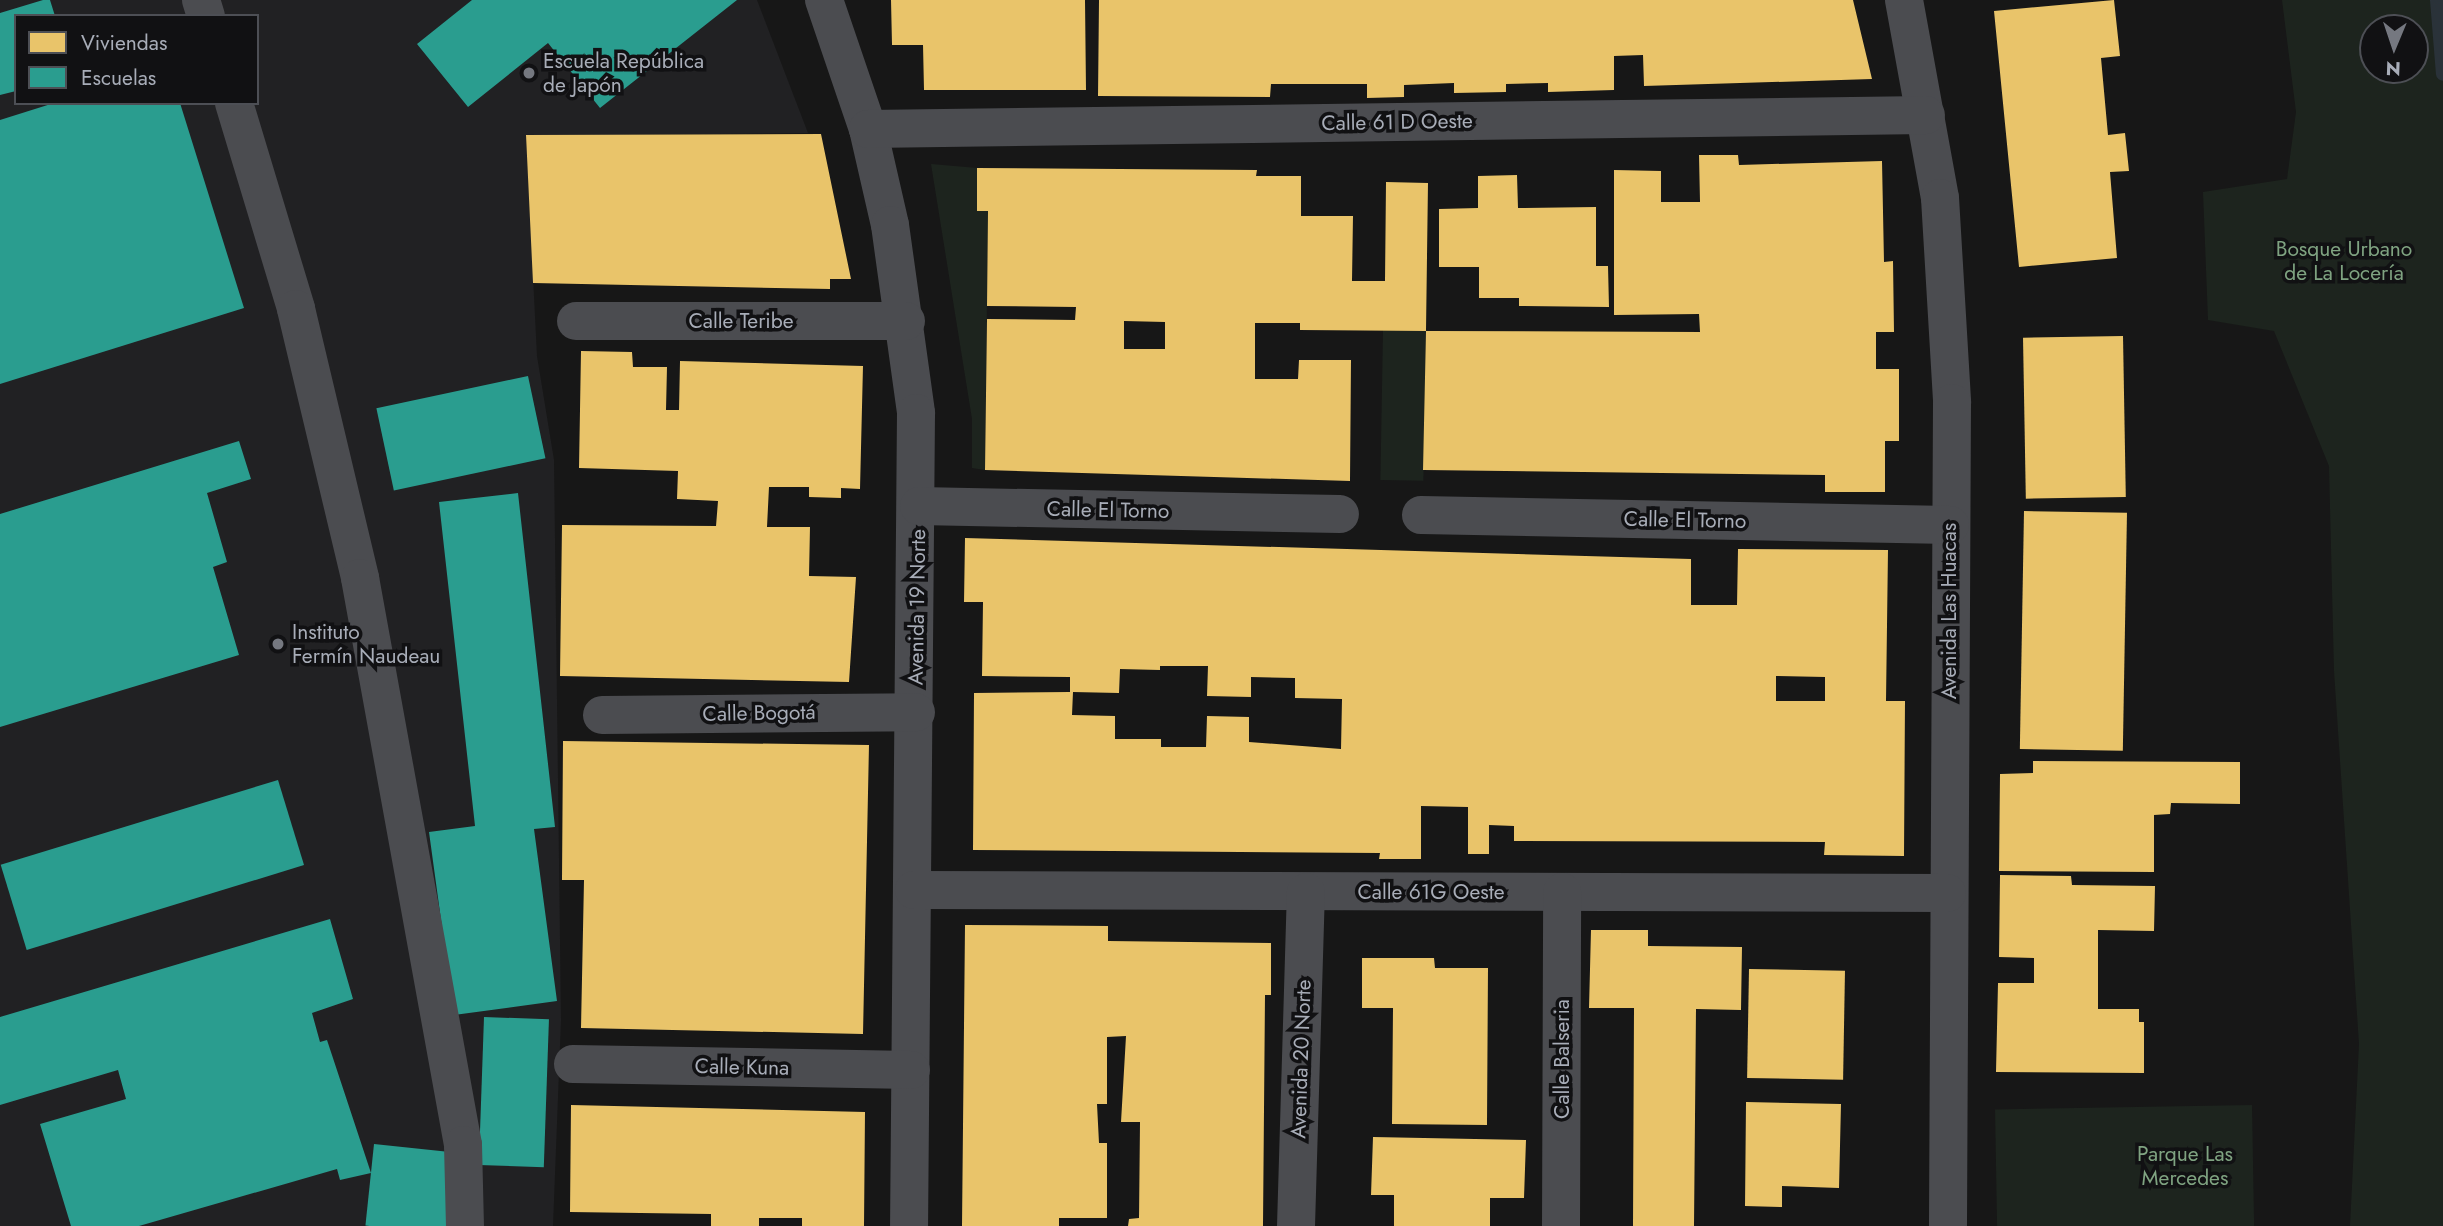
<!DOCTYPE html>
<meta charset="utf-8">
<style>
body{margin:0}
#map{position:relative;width:2443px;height:1226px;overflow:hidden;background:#171717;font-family:Jost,sans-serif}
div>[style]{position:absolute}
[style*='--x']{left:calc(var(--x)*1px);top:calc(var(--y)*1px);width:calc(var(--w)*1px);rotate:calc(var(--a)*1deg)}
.built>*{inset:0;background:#212123}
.green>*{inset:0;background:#1d241e;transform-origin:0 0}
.homes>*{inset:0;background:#e9c46a;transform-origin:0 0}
.schools>*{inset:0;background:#2a9d8f;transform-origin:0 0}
.stream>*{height:14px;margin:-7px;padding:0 7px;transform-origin:7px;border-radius:7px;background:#2a3239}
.minor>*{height:38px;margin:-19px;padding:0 19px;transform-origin:19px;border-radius:19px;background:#4b4c50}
.dots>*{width:19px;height:19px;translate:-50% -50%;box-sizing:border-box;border:4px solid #111113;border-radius:50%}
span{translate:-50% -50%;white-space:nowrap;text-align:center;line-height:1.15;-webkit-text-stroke:7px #111113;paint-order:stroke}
.poi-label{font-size:21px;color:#a8adb8}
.left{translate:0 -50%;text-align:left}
.street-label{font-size:21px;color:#a8adb8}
.park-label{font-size:21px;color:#7fa381}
.legend{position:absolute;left:14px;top:14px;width:245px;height:91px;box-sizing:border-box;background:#111113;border:2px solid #4d4f55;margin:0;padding:9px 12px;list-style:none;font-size:21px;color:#a8adb8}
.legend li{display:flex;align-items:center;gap:14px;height:35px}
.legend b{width:35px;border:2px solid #4d4f55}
.north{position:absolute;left:2359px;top:14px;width:70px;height:70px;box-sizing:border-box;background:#111113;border:2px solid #4d4f55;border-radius:50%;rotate:182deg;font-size:19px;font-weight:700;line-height:28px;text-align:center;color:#a8adb8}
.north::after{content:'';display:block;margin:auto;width:24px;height:32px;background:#757880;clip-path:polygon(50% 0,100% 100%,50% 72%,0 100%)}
</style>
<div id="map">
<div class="built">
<i style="clip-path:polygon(evenodd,0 0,757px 0,808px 133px,526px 136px,537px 356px,554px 460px,561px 1020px,553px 1226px,0 1226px,0 0,16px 16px,257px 16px,257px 103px,16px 103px,16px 16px)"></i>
</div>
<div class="green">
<i style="clip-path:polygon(evenodd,2282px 0,2443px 0,2443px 1226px,2350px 1226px,2359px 1044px,2334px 671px,2329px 466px,2274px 331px,2208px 320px,2203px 192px,2287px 179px,2296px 112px,2282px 0,2415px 28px,2415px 70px,2373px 70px,2373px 28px,2415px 28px)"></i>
<i style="clip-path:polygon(931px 164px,977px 168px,977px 210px,988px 211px,985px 470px,972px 468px,972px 419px)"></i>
<i style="left:1383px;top:330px;width:43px;height:150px;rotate:1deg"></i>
<i style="left:2252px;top:1105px;width:121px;height:257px;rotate:89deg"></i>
</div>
<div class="homes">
<i style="clip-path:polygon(891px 0,1085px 0,1086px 90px,924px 90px,923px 45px,892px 45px)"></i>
<i style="clip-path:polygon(1099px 0,1853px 0,1872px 79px,1644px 86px,1643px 55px,1614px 56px,1614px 90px,1548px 92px,1548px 83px,1506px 84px,1506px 92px,1454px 93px,1454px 83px,1404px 85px,1404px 97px,1367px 98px,1367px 84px,1271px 84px,1270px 97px,1098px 96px)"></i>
<i style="clip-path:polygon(2114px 0,2120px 56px,2101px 58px,2108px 135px,2125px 133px,2129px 171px,2110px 172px,2117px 258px,2019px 267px,1994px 11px)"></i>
<i style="clip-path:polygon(821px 134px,851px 279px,830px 279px,830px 289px,533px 283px,526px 135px)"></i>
<i style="clip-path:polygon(1699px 155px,1738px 155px,1739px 165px,1882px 161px,1884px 262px,1893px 261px,1894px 332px,1876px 332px,1876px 369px,1899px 369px,1899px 441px,1885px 441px,1885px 492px,1825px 492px,1825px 475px,1423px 470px,1426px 331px,1700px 332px,1699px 314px,1614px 315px,1614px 170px,1661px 171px,1661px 202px,1700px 202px)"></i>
<i style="clip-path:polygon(evenodd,977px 168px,1257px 170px,1256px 176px,1301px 176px,1301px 216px,1353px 216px,1352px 281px,1385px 281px,1386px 182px,1428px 183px,1426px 331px,1300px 330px,1300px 323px,1255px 323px,1255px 379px,1298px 379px,1299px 360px,1351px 360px,1350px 481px,985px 470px,987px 319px,1075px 320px,1076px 307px,987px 306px,988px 211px,977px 211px,977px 168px,1124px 321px,1165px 322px,1165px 349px,1124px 349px,1124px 321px)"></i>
<i style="clip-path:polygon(1517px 175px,1518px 208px,1596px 207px,1596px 266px,1608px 266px,1609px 307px,1519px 306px,1519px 298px,1479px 298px,1479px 267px,1439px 267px,1439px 209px,1478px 208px,1478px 176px)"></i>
<i style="left:2123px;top:336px;width:161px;height:100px;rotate:89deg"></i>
<i style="clip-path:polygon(581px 351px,632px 352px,633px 367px,667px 367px,666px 410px,679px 410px,680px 361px,863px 366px,860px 489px,841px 488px,841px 498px,809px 497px,809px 487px,769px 487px,767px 527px,810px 527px,809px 576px,856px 577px,849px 682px,560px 676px,562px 525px,716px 526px,718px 501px,677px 499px,678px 471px,579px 468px)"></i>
<i style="left:2024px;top:511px;width:103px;height:238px;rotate:1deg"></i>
<i style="clip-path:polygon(evenodd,965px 538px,1691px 559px,1691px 605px,1737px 605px,1738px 549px,1888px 550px,1886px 701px,1905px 701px,1904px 856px,1824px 855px,1825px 842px,1514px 841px,1514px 826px,1489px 825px,1489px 854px,1468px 854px,1468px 807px,1421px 806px,1421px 859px,1379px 859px,1380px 853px,973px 850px,974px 693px,1070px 692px,1070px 677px,982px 676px,983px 602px,964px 602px,965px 538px,1160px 666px,1208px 666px,1207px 696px,1251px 697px,1251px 677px,1295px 678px,1295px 698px,1342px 699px,1341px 749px,1249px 742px,1249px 717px,1207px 716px,1206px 747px,1161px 747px,1161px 739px,1115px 739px,1115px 716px,1072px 715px,1073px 692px,1119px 693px,1120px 669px,1160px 670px,1160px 666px,965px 538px,1776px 676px,1825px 677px,1825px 701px,1776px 701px,1776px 676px)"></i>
<i style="clip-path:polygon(563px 741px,869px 745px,863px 1034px,581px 1028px,584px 880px,562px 880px)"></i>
<i style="clip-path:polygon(2033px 761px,2240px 762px,2240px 804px,2171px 803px,2170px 814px,2154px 815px,2154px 872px,1999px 871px,2000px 774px,2033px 773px)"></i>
<i style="clip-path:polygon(2000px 875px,2071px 876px,2072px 885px,2155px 886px,2154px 931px,2098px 930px,2098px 1009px,2139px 1009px,2139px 1022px,2144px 1022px,2144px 1073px,1996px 1072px,1998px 983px,2034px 983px,2034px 958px,1999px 957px)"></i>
<i style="clip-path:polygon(965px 925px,1108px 926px,1108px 941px,1271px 943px,1271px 995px,1265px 995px,1263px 1226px,1128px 1226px,1129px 1219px,1139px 1218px,1140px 1122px,1121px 1122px,1126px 1036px,1107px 1037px,1107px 1104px,1097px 1104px,1099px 1143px,1107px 1143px,1107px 1218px,1059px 1218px,1059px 1226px,962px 1226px)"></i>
<i style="clip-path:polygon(1591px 930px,1648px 930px,1648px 946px,1742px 947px,1741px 1010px,1696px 1009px,1694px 1226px,1633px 1226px,1634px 1008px,1589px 1008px)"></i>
<i style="clip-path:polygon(1362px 958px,1434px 958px,1435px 968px,1488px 968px,1487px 1125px,1392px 1124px,1393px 1008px,1362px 1008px)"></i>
<i style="left:1749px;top:969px;width:96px;height:109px;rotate:1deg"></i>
<i style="clip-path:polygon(1746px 1102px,1841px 1104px,1839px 1188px,1782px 1186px,1782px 1207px,1745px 1206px)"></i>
<i style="clip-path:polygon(571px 1105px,865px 1112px,864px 1226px,802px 1226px,802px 1218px,759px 1218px,759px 1226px,711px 1226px,711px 1214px,570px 1212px)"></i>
<i style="clip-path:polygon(1373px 1137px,1526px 1140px,1524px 1198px,1490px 1198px,1490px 1226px,1394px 1226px,1394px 1195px,1371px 1195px)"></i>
</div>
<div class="schools">
<i style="clip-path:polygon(43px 0,50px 0,55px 16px,16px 16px,16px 91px,0 95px,0 13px)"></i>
<i style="clip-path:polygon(472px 0,737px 0,600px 108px,548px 43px,468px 107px,417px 44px)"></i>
<i style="clip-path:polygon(54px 103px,180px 103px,244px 308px,0 384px,0 120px)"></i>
<i style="left:528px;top:376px;width:84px;height:155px;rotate:78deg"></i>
<i style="clip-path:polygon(239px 441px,251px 479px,207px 493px,227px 562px,213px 567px,239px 655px,0 727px,0 514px)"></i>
<i style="clip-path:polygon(518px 493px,555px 827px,534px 829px,557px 1001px,454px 1015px,429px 832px,475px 826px,439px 502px)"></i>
<i style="left:278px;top:780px;width:89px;height:290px;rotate:73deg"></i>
<i style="clip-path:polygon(330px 919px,353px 999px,312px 1013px,320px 1042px,327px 1040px,371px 1173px,340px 1180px,337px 1169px,139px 1226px,71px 1226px,40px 1124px,126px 1099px,118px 1070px,0 1105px,0 1017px)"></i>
<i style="left:484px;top:1017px;width:65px;height:148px;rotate:2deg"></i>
<i style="left:374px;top:1144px;width:81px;height:82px;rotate:6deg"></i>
</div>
<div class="stream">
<i style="--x:2437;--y:0;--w:74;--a:85.4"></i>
</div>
<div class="minor">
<i style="--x:201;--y:0;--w:17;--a:73"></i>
<i style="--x:824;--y:0;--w:136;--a:71.2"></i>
<i style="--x:868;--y:129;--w:98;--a:77.1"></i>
<i style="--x:890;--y:225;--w:190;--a:82.1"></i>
<i style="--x:916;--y:413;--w:813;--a:90.49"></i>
<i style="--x:1904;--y:0;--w:201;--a:79.7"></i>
<i style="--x:1940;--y:198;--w:205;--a:86.6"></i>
<i style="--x:1952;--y:403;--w:823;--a:90.28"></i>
<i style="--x:234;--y:103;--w:215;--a:73.2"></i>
<i style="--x:296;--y:309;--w:277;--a:76.6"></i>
<i style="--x:360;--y:578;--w:576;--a:79.7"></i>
<i style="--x:463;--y:1145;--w:81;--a:88.6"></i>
<i style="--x:868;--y:129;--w:1058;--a:-0.76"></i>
<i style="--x:576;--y:321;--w:330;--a:0"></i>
<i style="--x:919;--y:506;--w:421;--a:1.1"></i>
<i style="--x:1421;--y:515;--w:529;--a:1.08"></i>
<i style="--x:602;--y:715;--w:314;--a:-0.5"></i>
<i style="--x:914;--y:890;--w:1033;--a:0.17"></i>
<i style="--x:573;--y:1064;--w:338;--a:1"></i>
<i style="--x:1296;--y:1226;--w:334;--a:-88.3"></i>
<i style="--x:1561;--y:1226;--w:334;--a:-89.8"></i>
</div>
<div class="dots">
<i style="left:529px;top:73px;background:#757880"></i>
<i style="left:278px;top:644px;background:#757880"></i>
</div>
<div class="poi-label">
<span class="left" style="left:543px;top:73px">Escuela República<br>de Japón</span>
<span class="left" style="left:292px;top:644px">Instituto<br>Fermín Naudeau</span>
</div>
<div class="street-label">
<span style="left:1397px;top:122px;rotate:-1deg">Calle 61 D Oeste</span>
<span style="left:741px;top:321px">Calle Teribe</span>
<span style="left:1108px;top:510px;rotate:1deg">Calle El Torno</span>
<span style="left:1685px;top:520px;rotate:1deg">Calle El Torno</span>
<span style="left:917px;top:607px;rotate:-89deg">Avenida 19 Norte</span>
<span style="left:1949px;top:611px;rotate:-90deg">Avenida Las Huacas</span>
<span style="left:759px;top:713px;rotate:-1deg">Calle Bogotá</span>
<span style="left:1431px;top:892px">Calle 61G Oeste</span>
<span style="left:1301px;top:1059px;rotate:-88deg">Avenida 20 Norte</span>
<span style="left:1562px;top:1059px;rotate:-90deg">Calle Balseria</span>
<span style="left:742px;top:1067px;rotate:1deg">Calle Kuna</span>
</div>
<div class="park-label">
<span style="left:2344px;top:261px">Bosque Urbano<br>de La Locería</span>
<span style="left:2185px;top:1166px">Parque Las<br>Mercedes</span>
</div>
<ul class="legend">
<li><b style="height:19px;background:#e9c46a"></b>Viviendas</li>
<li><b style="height:19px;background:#2a9d8f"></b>Escuelas</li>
</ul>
<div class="north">N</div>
</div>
